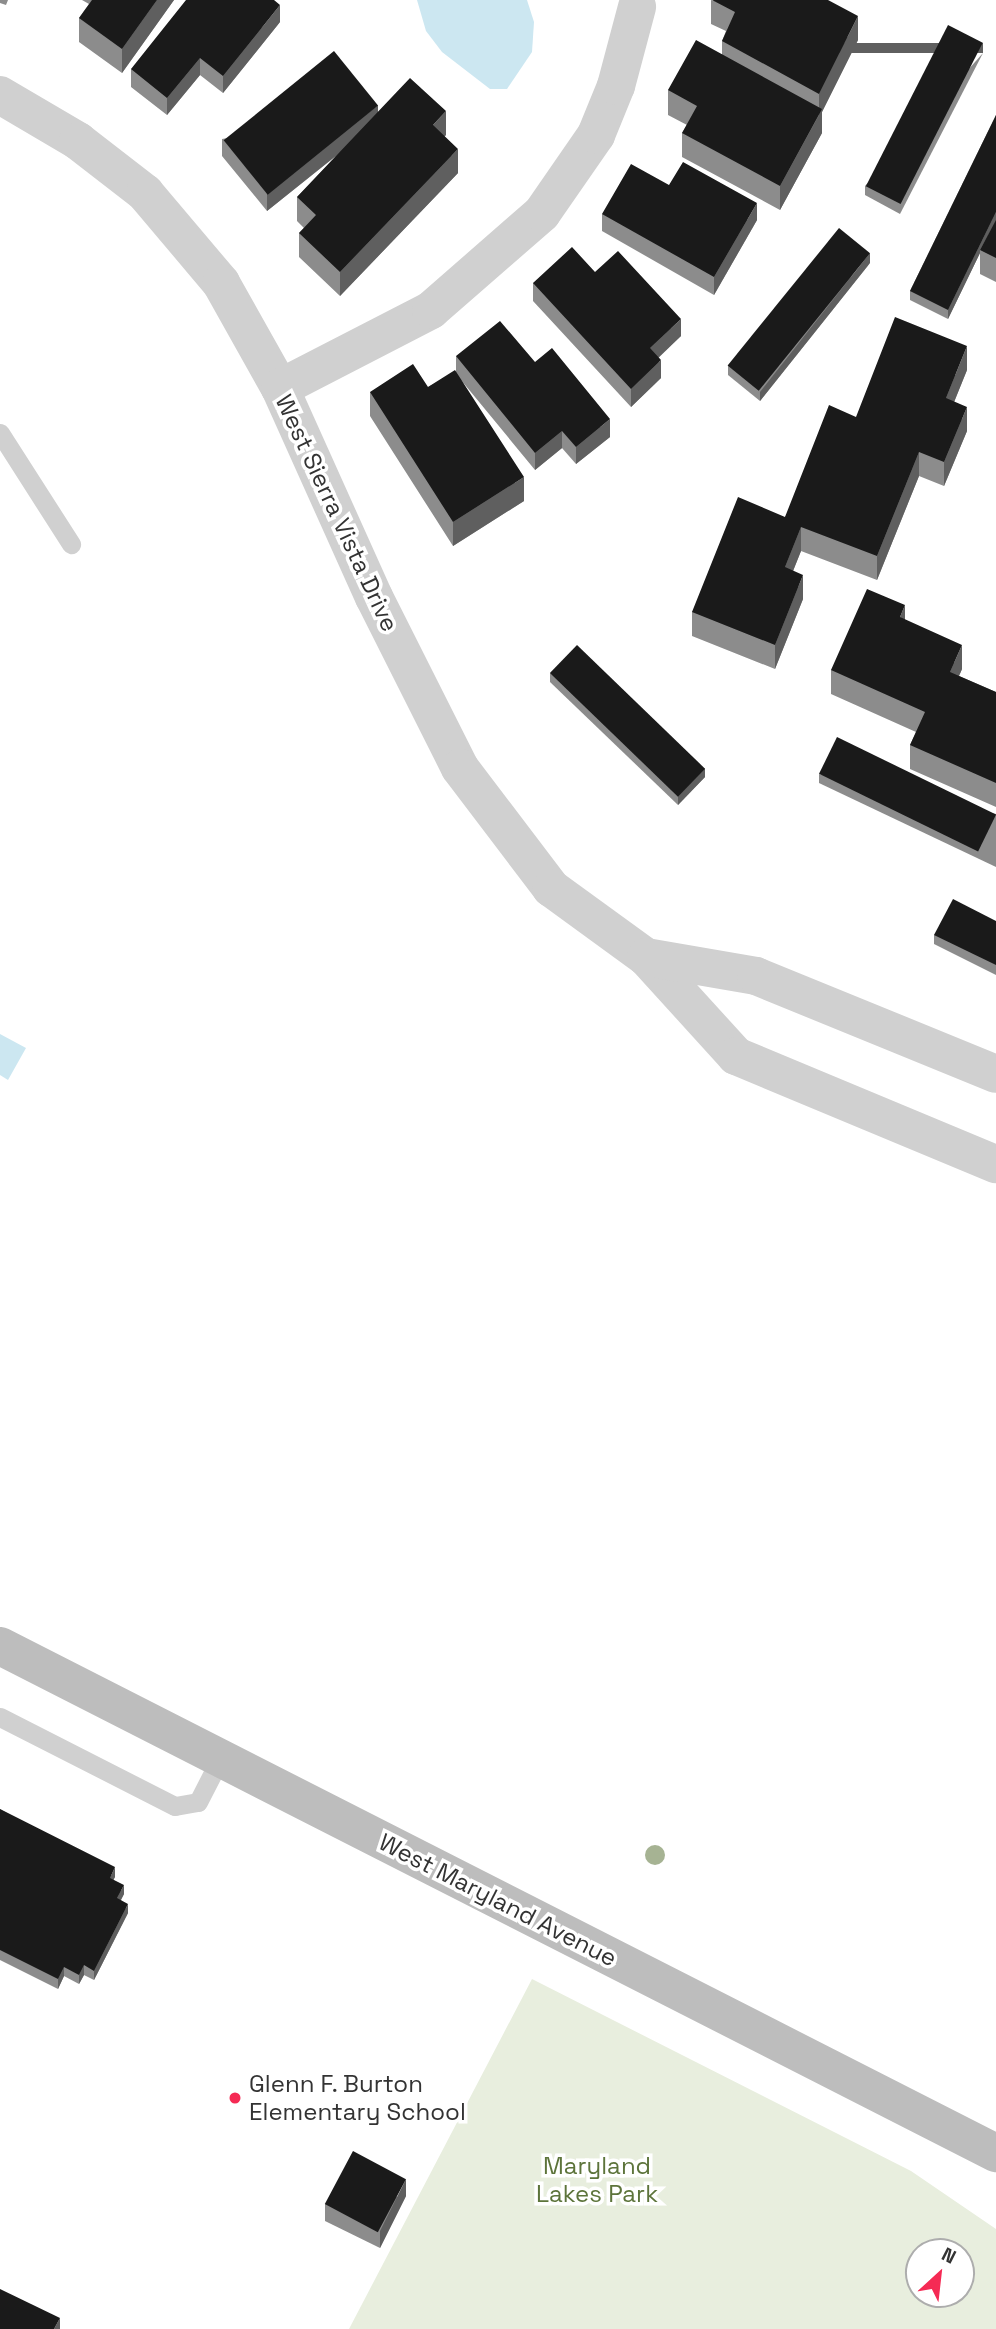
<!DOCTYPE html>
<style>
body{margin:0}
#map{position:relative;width:996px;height:2329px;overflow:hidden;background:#fff;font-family:"Space Grotesk",sans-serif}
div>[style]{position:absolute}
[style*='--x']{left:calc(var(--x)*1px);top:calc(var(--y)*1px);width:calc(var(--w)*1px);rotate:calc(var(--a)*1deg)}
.green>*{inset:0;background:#e8eede}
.water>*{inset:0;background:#cce7f1}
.lane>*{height:19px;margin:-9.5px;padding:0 9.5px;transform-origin:9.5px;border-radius:9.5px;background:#d0d0d0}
.street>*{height:38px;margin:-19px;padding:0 19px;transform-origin:19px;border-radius:19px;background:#d0d0d0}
.secondary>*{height:38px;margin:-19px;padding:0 19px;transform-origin:19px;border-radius:19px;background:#bdbdbd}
.trees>*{width:20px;height:20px;margin:-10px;border-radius:50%;background:#a6b393}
.wall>*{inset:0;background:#8c8c8c}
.shaded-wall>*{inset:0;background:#5f5f5f;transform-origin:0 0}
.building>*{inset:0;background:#1a1a1a;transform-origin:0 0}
.dots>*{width:19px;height:19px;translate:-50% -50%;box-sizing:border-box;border:4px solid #fff;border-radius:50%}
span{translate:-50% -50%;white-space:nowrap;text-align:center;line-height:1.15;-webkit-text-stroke:7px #fff;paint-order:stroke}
.street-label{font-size:24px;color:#333}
.poi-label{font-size:24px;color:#333}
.left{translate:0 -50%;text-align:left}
.park-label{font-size:24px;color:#5d743b}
.north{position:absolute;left:905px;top:2238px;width:70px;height:70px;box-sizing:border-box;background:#fff;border:2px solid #adadad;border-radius:50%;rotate:27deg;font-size:19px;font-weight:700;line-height:28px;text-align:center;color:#333}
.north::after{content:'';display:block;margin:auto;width:24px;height:32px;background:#f52a54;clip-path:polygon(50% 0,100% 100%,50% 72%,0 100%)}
</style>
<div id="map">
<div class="green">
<i style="clip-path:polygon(evenodd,532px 1979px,911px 2171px,996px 2229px,996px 2329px,349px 2329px,532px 1979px,919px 2252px,961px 2252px,961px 2294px,919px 2294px,919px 2252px)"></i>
</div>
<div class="water">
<i style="clip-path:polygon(417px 0,527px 0,534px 22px,532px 52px,507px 89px,490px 89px,442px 52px,426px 31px)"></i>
<i style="clip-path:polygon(0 1034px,26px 1048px,8px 1080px,0 1075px)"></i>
</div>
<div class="lane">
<i style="--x:0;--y:433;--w:132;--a:57.4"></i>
<i style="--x:0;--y:1717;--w:196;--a:27"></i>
<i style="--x:175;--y:1806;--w:23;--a:-10"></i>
<i style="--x:198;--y:1802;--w:48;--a:-62.9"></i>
</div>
<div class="street">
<i style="--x:0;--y:95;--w:91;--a:30.5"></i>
<i style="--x:78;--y:141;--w:85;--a:37.8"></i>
<i style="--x:145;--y:193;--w:118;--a:49.8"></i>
<i style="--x:221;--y:283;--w:120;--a:60.7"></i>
<i style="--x:280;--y:388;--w:229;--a:65.8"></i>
<i style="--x:374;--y:597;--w:191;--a:63.3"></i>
<i style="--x:460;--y:768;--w:151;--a:52.8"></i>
<i style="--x:551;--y:888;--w:117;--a:36"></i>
<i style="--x:646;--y:957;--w:134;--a:47.7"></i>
<i style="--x:736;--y:1056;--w:282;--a:22.6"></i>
<i style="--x:280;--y:388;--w:170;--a:-27.3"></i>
<i style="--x:431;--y:310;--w:147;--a:-41.1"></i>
<i style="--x:542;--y:213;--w:95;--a:-55.3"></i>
<i style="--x:596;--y:135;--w:53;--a:-67.8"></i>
<i style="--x:616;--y:86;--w:82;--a:-75.1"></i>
<i style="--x:646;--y:957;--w:112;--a:9.8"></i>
<i style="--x:756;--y:976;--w:259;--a:22.2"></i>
</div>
<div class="secondary">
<i style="--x:0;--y:1646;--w:1118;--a:26.98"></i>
</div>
<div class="trees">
<i style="left:655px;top:1855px"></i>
</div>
<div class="wall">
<i style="clip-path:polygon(0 0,8px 0,6px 5px,0 3px)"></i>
<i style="clip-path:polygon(82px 0,174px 0,122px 73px,79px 42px,79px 18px,89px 4px)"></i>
<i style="clip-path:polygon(711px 0,858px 40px,822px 112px,822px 133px,780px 210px,682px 157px,682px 133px,687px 125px,668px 115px,668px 90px,722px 54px,722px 41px,726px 31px,711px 24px)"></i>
<i style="clip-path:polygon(280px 22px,223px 93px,200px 75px,167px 115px,131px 87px,131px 69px)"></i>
<i style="clip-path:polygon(983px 53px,900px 214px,865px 195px,865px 186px)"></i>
<i style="clip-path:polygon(378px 112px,446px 135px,444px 136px,458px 173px,340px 296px,299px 257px,299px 233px,304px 228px,297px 221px,297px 197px,336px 156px,267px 211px,222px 156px,222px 139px)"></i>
<i style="clip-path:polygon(996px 115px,996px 282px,980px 274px,980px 253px,948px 319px,910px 300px,910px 291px)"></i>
<i style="clip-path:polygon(602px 214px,757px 220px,714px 295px,602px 231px)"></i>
<i style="clip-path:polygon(870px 263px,760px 401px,728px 375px,728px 366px)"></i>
<i style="clip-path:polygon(595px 272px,681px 336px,658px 357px,661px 378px,631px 407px,533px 301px,533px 283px)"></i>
<i style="clip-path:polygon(456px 356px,535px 362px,610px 437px,576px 464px,562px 448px,535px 470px,461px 380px,524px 501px,453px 546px,370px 416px,370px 392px,428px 387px,456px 372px)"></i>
<i style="clip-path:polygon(967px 370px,954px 402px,967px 431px,944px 486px,919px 476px,877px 580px,801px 551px,793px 571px,803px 599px,775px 669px,692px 636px,692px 612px,785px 517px,856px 417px)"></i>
<i style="clip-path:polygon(905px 620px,962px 669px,959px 676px,996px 692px,996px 807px,910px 769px,910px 745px,916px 732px,831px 694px,831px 670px)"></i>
<i style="clip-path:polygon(550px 673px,705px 777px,678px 805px,550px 682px)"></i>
<i style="clip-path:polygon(819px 774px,996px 814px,996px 867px,819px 783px)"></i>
<i style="clip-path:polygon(996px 921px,996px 975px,934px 944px,934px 935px)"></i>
<i style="clip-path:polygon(0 1809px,115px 1877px,113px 1879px,124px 1894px,121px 1900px,128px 1913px,94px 1980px,84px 1975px,79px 1984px,64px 1976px,58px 1989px,0 1960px)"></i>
<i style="clip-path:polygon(406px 2196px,380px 2248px,325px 2221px,325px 2204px)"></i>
</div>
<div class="shaded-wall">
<i style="clip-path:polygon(157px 0,174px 0,122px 73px,122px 49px)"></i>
<i style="clip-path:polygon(280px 5px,280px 22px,223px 93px,223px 76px)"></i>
<i style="clip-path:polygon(858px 16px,858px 40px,822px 112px,822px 133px,780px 210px,780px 186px,819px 115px,819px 94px)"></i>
<i style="left:983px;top:43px;width:10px;height:181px;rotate:90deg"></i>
<i style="clip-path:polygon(200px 58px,200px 75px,167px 115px,167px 98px)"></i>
<i style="clip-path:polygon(378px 105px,378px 122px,267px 211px,267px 193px)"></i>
<i style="clip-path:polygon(446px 111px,446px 135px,433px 149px,433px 125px)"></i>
<i style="clip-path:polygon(458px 149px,458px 173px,340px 296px,340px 272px)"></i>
<i style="clip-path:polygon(757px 203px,757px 220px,714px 295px,714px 277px)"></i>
<i style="clip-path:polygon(996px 212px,996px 221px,980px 250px,980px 253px,948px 319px,948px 310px)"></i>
<i style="clip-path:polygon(870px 253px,870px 263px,760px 401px,760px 392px)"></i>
<i style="clip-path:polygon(681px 319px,681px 336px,650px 366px,650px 348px)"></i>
<i style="clip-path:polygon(967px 346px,967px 370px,946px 422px,946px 398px)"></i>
<i style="clip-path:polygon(661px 360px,661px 378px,631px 407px,631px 389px)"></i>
<i style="clip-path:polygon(967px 407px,967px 431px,944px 486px,944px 462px)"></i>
<i style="clip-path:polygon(610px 419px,610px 437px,576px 464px,576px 447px)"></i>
<i style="clip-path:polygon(562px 431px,562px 448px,535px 470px,535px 453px)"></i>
<i style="clip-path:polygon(919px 452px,919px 476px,877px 580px,877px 556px)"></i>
<i style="clip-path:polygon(524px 477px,524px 501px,453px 546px,453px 522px)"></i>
<i style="clip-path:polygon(801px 527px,801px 551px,785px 591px,785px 567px)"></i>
<i style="clip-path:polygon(803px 575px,803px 599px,775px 669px,775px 645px)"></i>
<i style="clip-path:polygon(905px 605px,905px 630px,900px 617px)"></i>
<i style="clip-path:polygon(962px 645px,962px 669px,950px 696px,950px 672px)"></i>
<i style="clip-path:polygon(705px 768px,705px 777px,678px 805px,678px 796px)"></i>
<i style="clip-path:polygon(115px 1867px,115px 1877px,110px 1887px,110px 1878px)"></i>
<i style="clip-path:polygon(124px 1885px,124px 1894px,117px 1907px,117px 1898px)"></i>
<i style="clip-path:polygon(128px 1904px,128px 1913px,94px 1980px,94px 1971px)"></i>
<i style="clip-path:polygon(84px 1965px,84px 1975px,79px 1984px,79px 1975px)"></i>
<i style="clip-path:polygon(64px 1967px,64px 1976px,58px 1989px,58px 1979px)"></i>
<i style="clip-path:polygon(406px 2179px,406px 2196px,380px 2248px,380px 2231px)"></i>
<i style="clip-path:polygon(60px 2318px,60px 2329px,54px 2329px)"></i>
</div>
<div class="building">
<i style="clip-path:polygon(92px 0,157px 0,122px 49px,79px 18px)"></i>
<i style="clip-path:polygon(186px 0,274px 0,280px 5px,223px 76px,200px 58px,167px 98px,131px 69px)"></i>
<i style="clip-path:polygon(712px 0,828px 0,858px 16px,819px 94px,722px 41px,735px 12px)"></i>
<i style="left:948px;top:25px;width:39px;height:181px;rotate:27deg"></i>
<i style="clip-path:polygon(696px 40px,822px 109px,780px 186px,682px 133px,697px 106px,668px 90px)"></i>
<i style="left:334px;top:51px;width:70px;height:142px;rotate:51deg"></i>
<i style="clip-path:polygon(410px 78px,446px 111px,433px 125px,458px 149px,340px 272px,299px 233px,316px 215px,297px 197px)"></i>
<i style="clip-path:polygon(996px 115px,996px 212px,948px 310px,910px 291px)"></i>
<i style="clip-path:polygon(683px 162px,757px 203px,714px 277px,602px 214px,631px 164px,669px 185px)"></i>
<i style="clip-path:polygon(996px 220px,996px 258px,980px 250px)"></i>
<i style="left:839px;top:228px;width:40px;height:177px;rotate:39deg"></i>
<i style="clip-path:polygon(572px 247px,595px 272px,618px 251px,681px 319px,650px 348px,661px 360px,631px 389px,533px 283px)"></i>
<i style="clip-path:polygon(895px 317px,967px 346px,946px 398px,967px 407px,944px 462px,919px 452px,877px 556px,801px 527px,785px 567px,803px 575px,775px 645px,692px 612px,738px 497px,785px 517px,829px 405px,856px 417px)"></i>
<i style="clip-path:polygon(500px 321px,535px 362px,552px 348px,610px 419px,576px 447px,562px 431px,535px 453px,456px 356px)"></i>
<i style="clip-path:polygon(413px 364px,428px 387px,455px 370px,524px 477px,453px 522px,370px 392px)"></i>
<i style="clip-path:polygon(867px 589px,905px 605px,900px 617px,962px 645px,950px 672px,996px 692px,996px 783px,910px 745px,925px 712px,831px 670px)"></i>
<i style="left:577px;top:645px;width:178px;height:39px;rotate:44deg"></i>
<i style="left:837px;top:737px;width:177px;height:41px;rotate:26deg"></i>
<i style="clip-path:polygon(953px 899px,996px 921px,996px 965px,934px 935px)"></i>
<i style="clip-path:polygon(0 1809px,115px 1867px,110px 1878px,124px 1885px,117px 1898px,128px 1904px,94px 1971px,84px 1965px,79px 1975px,64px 1967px,58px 1979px,0 1950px)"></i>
<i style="left:353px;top:2151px;width:60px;height:60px;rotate:28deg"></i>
<i style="clip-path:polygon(0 2289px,60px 2318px,54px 2329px,0 2329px)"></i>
</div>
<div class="dots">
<i style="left:235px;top:2098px;background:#f52a54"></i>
</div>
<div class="street-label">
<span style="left:337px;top:513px;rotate:65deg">West Sierra Vista Drive</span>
<span style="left:498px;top:1900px;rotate:27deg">West Maryland Avenue</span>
</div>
<div class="poi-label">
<span class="left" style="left:249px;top:2098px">Glenn F. Burton<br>Elementary School</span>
</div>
<div class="park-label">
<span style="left:597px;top:2180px">Maryland<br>Lakes Park</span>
</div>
<div class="north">N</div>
</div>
